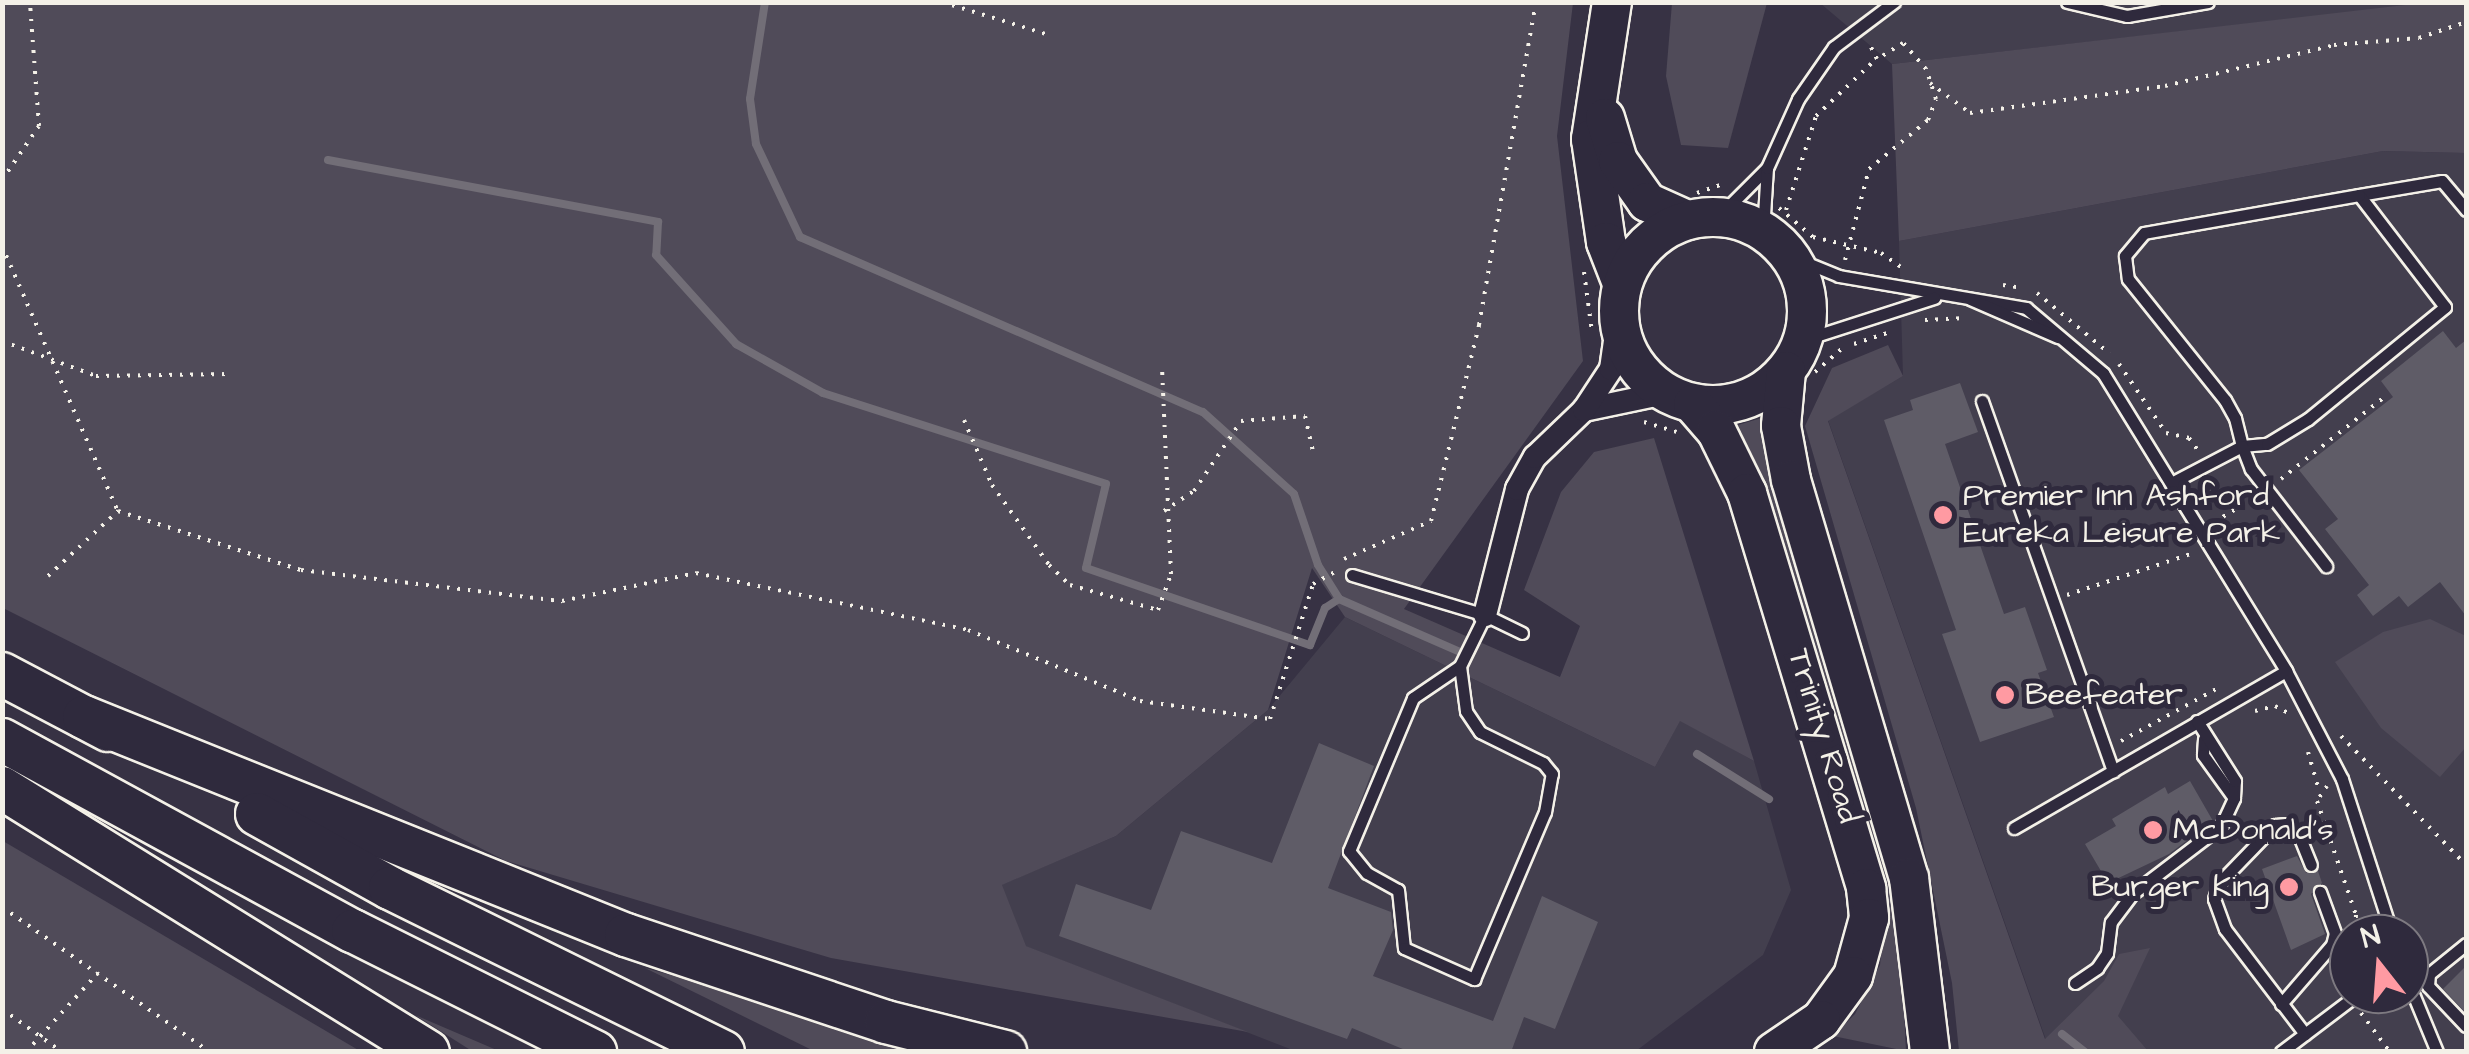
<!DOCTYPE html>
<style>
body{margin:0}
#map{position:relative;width:2469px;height:1054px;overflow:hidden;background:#373244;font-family:"Architects Daughter",sans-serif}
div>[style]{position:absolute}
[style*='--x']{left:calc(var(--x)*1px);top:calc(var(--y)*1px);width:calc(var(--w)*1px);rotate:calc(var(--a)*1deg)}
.built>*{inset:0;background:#433f4e}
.green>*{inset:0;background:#504b59}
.stream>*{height:8px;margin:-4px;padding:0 4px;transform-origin:4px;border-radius:4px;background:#726e77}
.building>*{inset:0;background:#5f5c67}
.path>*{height:4px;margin-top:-2px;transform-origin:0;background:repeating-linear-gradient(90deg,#f4f1e8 0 2.5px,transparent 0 10.5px)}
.roads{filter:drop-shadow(2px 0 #f4f1e8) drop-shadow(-2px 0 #f4f1e8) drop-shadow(0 2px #f4f1e8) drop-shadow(0 -2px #f4f1e8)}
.lane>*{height:11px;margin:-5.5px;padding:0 5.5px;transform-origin:5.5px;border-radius:5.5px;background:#2f2a3d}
.street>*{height:22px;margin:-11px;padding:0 11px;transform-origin:11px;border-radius:11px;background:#2f2a3d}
.primary>*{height:38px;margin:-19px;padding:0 19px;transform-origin:19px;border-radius:19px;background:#2f2a3d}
.primary>.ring{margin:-19px;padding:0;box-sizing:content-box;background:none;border:38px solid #2f2a3d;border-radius:50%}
.highway>*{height:42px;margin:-21px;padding:0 21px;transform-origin:21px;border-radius:21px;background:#2f2a3d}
.dots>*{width:28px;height:28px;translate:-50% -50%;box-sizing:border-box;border:5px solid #2f2a3d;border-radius:50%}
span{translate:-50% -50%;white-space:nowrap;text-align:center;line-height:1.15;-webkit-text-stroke:10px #2f2a3d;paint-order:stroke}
.poi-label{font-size:32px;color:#f4f1e8}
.left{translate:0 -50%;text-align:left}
.right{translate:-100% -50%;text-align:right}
.street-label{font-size:32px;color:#f4f1e8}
.frame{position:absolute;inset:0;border:5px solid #f4f1e8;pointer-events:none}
.north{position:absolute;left:2329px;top:914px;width:100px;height:100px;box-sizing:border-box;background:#2f2a3d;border:2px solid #7e7a81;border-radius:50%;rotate:343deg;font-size:28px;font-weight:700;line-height:40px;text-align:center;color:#f4f1e8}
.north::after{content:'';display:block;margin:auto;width:35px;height:45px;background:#ff9aa2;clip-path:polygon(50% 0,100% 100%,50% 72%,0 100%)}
</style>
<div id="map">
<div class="built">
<i style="clip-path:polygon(1820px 3px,2431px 3px,1892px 64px)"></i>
<i style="clip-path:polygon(evenodd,2383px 151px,2466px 153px,2466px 1051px,2138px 1051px,2046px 1040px,1828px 420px,1903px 376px,1899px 241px,2383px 151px,2349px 934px,2409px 934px,2409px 994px,2349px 994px,2349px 934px)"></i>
<i style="clip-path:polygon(1345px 617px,1655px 767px,1680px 720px,1754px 761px,1791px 890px,1763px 955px,1636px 1051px,1298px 1052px,1025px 946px,1001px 885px,1116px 836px,1268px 710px)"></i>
</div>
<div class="green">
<i style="clip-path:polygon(2431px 2px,2466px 3px,2466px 153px,2383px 151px,1899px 241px,1892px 64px)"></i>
<i style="clip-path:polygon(2px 3px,1573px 3px,1557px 136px,1583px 361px,1404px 609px,1560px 677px,1580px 626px,1524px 590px,1561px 492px,1594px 452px,1654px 438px,1754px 761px,1680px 721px,1655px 767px,1345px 617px,1312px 568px,1268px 710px,1116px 836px,1002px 885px,1026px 946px,1248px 1032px,831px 958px,506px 861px,3px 608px)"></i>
<i style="clip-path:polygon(1672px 3px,1767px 3px,1728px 148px,1681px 145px,1666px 76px)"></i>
<i style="clip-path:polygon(1888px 345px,1903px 376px,1828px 421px,2045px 1039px,2104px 981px,2119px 954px,2150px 948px,2118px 1016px,2148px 1051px,1959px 1051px,1952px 983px,1916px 808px,1805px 426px,1832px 368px)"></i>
<i style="clip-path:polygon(1768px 416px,1885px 849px,1900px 931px,1906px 1051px,1833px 1036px,1855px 1014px,1880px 965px,1886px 903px,1760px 475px,1738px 425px)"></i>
<i style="clip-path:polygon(2430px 619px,2466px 636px,2466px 747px,2440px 777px,2381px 728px,2335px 662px,2383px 632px)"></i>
<i style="clip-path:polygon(3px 841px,360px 1051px,3px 1051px)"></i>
<i style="clip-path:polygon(645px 968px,721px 989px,939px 1051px,814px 1051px)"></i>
<i style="clip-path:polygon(415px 1015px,499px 1051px,472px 1051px)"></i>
</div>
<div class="stream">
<i style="--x:765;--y:2;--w:98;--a:98.8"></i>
<i style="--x:750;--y:99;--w:45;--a:82.4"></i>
<i style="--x:756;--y:144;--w:103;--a:64.7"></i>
<i style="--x:800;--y:237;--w:439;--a:23.5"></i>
<i style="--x:1203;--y:412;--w:122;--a:42"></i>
<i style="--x:1294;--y:494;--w:75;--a:71.3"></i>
<i style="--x:1318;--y:565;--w:40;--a:58"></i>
<i style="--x:1339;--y:599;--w:130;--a:23.6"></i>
<i style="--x:328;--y:160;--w:336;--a:10.6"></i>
<i style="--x:658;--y:222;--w:33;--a:93"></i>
<i style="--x:656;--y:255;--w:120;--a:48"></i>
<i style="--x:736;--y:344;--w:100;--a:29.4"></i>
<i style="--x:823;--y:393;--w:297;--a:17.8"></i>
<i style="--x:1106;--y:484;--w:86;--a:103.4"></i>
<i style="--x:1086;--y:568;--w:237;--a:19"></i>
<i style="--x:1310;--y:645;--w:40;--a:-68"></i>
<i style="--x:1325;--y:608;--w:17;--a:-33"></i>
<i style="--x:1697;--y:754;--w:85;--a:32"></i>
<i style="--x:2062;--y:1034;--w:29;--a:38"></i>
</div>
<div class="building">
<i style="clip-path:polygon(2443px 331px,2456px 348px,2466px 340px,2466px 616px,2440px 582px,2408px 607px,2399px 596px,2373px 616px,2357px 595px,2369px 585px,2325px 529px,2338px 519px,2299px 470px,2393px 397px,2381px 381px)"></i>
<i style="clip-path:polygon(1960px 383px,1978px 432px,1945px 444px,2004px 614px,2025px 607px,2047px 670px,2038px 673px,2054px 717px,1980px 742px,1942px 634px,1956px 630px,1884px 420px,1913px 410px,1910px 400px)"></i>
<i style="clip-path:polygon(1319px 743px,1374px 766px,1328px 888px,1391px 912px,1393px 930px,1373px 976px,1493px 1021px,1542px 896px,1598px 922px,1555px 1029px,1524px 1017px,1511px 1052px,1410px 1052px,1352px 1028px,1347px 1039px,1059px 936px,1076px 884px,1151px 910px,1181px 831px,1272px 863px)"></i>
<i style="clip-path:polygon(2190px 781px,2213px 821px,2169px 854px,2108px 883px,2085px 844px,2116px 826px,2112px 819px,2165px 787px,2168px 794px)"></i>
<i style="clip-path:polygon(2297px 856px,2306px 873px,2318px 871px,2322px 883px,2311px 894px,2325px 934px,2291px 950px,2262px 869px)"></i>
<i style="clip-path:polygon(2466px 966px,2466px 1013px,2443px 989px)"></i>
</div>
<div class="path">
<i style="--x:942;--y:2;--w:109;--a:17.1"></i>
<i style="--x:1930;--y:83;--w:50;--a:36.9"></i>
<i style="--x:1970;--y:113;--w:197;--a:-7.9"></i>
<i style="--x:2165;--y:86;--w:174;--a:-13.6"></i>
<i style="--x:2334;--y:45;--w:85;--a:-4.7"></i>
<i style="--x:2419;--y:38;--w:50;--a:-18.8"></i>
<i style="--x:2;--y:180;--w:65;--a:-55.6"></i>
<i style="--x:39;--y:126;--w:124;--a:-94.2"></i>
<i style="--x:1697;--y:193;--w:31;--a:-19"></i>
<i style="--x:1779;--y:208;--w:45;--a:40.5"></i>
<i style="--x:1813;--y:237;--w:70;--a:13.2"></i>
<i style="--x:1881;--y:253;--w:24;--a:35"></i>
<i style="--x:1786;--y:210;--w:99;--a:-72.3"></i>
<i style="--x:1816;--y:116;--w:81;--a:-43.5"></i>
<i style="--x:2;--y:246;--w:289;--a:66.4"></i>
<i style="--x:1845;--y:260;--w:94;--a:-75.2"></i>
<i style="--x:1869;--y:169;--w:77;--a:-39.7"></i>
<i style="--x:1928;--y:120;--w:22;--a:-69"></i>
<i style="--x:1936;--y:99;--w:32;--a:-108"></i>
<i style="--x:1926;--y:69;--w:35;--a:-131"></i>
<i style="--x:1903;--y:43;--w:31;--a:148"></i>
<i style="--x:1877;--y:59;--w:20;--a:-117"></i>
<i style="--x:1584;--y:272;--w:61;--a:82.4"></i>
<i style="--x:2003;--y:285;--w:20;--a:9"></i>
<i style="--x:2037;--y:293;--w:94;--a:39.8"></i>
<i style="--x:1925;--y:320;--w:41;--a:-2.8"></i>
<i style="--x:2;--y:341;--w:100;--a:20.4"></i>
<i style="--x:96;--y:376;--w:133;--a:-0.9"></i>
<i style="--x:1854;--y:344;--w:41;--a:-18.4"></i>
<i style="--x:2119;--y:364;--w:83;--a:55.7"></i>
<i style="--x:2166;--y:433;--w:24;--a:12"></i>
<i style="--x:2189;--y:438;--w:17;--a:54"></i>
<i style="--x:1815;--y:372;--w:40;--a:-41"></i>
<i style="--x:964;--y:420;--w:71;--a:66.7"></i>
<i style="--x:992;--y:485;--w:98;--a:54.5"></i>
<i style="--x:1049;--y:565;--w:29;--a:44"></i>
<i style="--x:1070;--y:585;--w:91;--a:15.9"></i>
<i style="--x:1158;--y:610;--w:38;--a:-70"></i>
<i style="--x:1171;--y:574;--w:204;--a:-92.5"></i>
<i style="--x:1644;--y:422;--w:34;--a:17"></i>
<i style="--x:2281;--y:479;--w:129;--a:-38.4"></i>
<i style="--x:2203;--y:501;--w:26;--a:-65"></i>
<i style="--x:1164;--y:511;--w:36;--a:-34"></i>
<i style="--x:1194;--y:491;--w:84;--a:-56.1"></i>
<i style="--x:1241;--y:421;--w:64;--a:-4.5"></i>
<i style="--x:1305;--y:416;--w:41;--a:77.3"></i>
<i style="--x:2214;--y:522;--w:45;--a:-30.5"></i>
<i style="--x:1344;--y:559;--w:95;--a:-23.6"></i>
<i style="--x:1431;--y:521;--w:202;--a:-76.2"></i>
<i style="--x:1479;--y:325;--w:328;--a:-80"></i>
<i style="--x:48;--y:576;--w:96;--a:-42.9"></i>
<i style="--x:118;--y:511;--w:192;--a:17.9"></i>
<i style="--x:301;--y:570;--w:263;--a:6.8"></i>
<i style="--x:562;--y:601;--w:137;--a:-11.8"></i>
<i style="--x:696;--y:573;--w:278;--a:11.8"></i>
<i style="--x:968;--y:630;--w:186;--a:22.4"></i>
<i style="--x:1140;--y:701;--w:131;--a:7.9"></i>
<i style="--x:1270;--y:719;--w:142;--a:-72.3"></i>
<i style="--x:1313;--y:584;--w:26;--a:-29"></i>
<i style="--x:2067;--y:595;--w:136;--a:-18.4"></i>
<i style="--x:2255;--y:711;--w:21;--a:-14"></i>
<i style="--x:2275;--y:706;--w:15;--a:28"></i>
<i style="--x:2341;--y:736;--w:180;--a:45.9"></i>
<i style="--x:2121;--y:741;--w:108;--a:-28.7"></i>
<i style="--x:2308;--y:752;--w:40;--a:74"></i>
<i style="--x:2327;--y:786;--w:18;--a:124"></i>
<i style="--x:2317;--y:801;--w:120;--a:71.1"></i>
<i style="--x:2356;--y:915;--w:19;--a:93"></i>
<i style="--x:2;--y:907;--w:254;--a:34.9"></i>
<i style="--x:2;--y:1009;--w:74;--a:35.6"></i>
<i style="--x:2361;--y:1013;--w:49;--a:53.4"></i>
<i style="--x:26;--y:1052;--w:107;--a:-47.7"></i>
</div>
<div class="roads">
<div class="lane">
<i style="--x:2067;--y:2;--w:62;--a:13.1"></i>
<i style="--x:2127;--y:16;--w:82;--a:-9.8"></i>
<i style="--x:2359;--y:195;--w:84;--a:-9.6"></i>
<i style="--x:2442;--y:181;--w:38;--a:50"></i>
<i style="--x:1718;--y:217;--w:69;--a:-45"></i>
<i style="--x:1763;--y:231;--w:63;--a:-86.4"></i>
<i style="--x:1767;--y:168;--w:76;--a:-65.8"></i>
<i style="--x:1798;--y:99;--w:63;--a:-55.3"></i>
<i style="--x:1834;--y:47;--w:75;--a:-36.9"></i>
<i style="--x:1790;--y:256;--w:53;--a:22.2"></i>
<i style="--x:1839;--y:276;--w:190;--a:9.7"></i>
<i style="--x:2026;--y:308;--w:101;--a:40.2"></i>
<i style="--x:2103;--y:373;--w:350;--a:58.4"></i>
<i style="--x:2286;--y:671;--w:122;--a:62.6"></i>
<i style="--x:2342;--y:779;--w:163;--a:72.1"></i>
<i style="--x:1970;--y:299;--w:96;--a:23.4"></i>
<i style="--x:1803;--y:340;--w:138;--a:-17.8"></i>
<i style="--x:1982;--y:401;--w:393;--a:70.5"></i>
<i style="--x:2173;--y:482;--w:78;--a:-27.6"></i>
<i style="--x:2242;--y:446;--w:25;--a:-5"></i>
<i style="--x:2267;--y:444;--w:48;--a:-31.4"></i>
<i style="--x:2308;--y:419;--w:177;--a:-39.3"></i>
<i style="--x:2445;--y:307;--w:141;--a:-127.5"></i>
<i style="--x:2359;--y:195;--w:218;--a:170"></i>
<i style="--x:2144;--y:233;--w:30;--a:130"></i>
<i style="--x:2125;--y:256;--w:23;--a:83"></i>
<i style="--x:2128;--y:279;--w:155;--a:51.3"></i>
<i style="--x:2225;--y:400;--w:21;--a:61"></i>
<i style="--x:2235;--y:418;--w:29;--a:76"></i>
<i style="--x:2242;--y:446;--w:25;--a:69"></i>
<i style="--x:2251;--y:469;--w:123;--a:52.3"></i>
<i style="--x:1352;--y:575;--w:139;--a:16.7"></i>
<i style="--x:1485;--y:615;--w:41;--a:25.9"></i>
<i style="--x:1460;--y:666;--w:57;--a:145.8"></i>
<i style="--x:1413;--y:698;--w:166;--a:112.7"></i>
<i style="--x:1349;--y:851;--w:28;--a:51"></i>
<i style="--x:1367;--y:873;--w:35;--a:29"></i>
<i style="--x:1398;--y:890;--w:58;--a:84.1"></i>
<i style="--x:1404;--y:948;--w:77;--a:23.9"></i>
<i style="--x:1474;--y:979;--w:181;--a:-67"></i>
<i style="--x:1545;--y:812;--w:39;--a:-80"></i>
<i style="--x:1552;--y:774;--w:14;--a:-129"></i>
<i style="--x:1543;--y:763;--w:70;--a:-153.8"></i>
<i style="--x:1480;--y:732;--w:25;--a:-124"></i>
<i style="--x:1466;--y:711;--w:45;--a:-97.6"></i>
<i style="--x:1460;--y:666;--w:57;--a:-63.9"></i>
<i style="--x:2204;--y:739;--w:16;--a:94"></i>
<i style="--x:2203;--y:755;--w:53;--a:54.2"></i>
<i style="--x:2014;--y:828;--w:314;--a:-30"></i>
<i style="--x:2466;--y:944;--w:48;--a:141"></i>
<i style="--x:2429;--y:974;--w:12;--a:95"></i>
<i style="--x:2428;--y:986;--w:55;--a:46.5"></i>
<i style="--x:2075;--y:983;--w:27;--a:-34"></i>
<i style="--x:2097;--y:968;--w:18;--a:-56"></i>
<i style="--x:2107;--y:953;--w:31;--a:-83"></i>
<i style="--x:2111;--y:922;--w:36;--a:-53"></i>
<i style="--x:2133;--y:893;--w:111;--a:-37.3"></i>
<i style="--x:2221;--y:826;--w:31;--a:-65"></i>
<i style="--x:2234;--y:798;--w:17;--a:-87"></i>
<i style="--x:2235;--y:781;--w:71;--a:-122.3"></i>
<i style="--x:2409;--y:984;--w:74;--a:67.6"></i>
<i style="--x:2281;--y:1004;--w:78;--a:-49.2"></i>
<i style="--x:2332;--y:945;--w:12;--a:-76"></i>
<i style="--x:2335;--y:933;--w:44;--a:-110.1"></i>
<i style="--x:2305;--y:1034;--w:132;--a:-127.3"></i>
<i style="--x:2225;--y:929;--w:32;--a:-110"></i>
<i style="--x:2214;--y:899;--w:17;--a:-73"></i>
<i style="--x:2219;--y:883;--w:81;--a:-46"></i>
<i style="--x:2275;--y:825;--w:11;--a:-5"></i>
<i style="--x:2286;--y:824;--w:20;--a:45"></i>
<i style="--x:2300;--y:838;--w:29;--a:68"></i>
<i style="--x:2281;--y:1052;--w:96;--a:-37"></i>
</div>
<div class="street">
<i style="--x:1584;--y:410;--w:83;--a:-11.9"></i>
<i style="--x:1485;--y:615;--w:130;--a:-75.7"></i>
<i style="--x:1517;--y:489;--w:37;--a:-61"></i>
<i style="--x:1535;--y:457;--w:68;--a:-43.8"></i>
<i style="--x:1584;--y:410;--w:49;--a:-56.6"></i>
<i style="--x:1611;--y:369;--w:49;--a:-81.9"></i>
</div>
<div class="primary">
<i style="--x:1612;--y:2;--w:139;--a:98.7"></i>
<i style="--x:1591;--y:139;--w:104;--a:81.7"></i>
<i style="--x:1606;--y:242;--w:44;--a:68.7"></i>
<i style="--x:1605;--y:118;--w:45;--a:73.2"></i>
<i style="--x:1618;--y:161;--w:50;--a:54.7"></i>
<i style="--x:1647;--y:202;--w:44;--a:24.2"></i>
<i class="ring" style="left:1619px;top:217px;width:150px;height:150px"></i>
<i style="--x:1786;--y:371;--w:55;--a:95.2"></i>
<i style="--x:1781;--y:426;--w:55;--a:79.5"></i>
<i style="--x:1791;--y:480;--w:415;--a:73.5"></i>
<i style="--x:1909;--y:878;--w:175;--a:83.1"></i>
<i style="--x:1693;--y:404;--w:35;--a:49"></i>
<i style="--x:1716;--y:430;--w:70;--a:63.8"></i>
<i style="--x:1747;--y:493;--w:413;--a:73.2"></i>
<i style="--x:1866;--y:888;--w:30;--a:84"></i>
<i style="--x:1869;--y:918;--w:60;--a:105.4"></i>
<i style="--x:1853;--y:976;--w:54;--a:126"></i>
<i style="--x:1821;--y:1020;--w:57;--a:145.8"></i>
</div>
<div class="highway">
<i style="--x:2;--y:674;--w:120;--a:27.8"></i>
<i style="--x:84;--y:717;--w:584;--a:21.91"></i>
<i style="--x:626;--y:935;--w:274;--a:18.5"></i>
<i style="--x:886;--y:1022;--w:123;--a:14.1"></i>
<i style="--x:2;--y:740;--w:400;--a:28.6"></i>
<i style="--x:353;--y:931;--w:271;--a:26.6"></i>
<i style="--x:2;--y:788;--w:501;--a:31.79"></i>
<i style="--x:257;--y:814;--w:152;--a:29.1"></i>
<i style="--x:390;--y:888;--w:371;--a:26.2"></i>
</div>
</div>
<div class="dots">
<i style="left:1943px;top:515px;background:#ff9aa2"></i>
<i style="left:2005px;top:695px;background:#ff9aa2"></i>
<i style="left:2153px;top:830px;background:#ff9aa2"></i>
<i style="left:2289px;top:887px;background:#ff9aa2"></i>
</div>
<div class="poi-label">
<span class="left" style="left:1963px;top:515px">Premier Inn Ashford<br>Eureka Leisure Park</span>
<span class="left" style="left:2025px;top:695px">Beefeater</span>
<span class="left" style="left:2173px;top:830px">McDonald's</span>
<span class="right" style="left:2269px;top:887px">Burger King</span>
</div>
<div class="street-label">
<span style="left:1823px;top:736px;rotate:73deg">Trinity Road</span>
</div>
<div class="frame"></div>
<div class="north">N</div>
</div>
